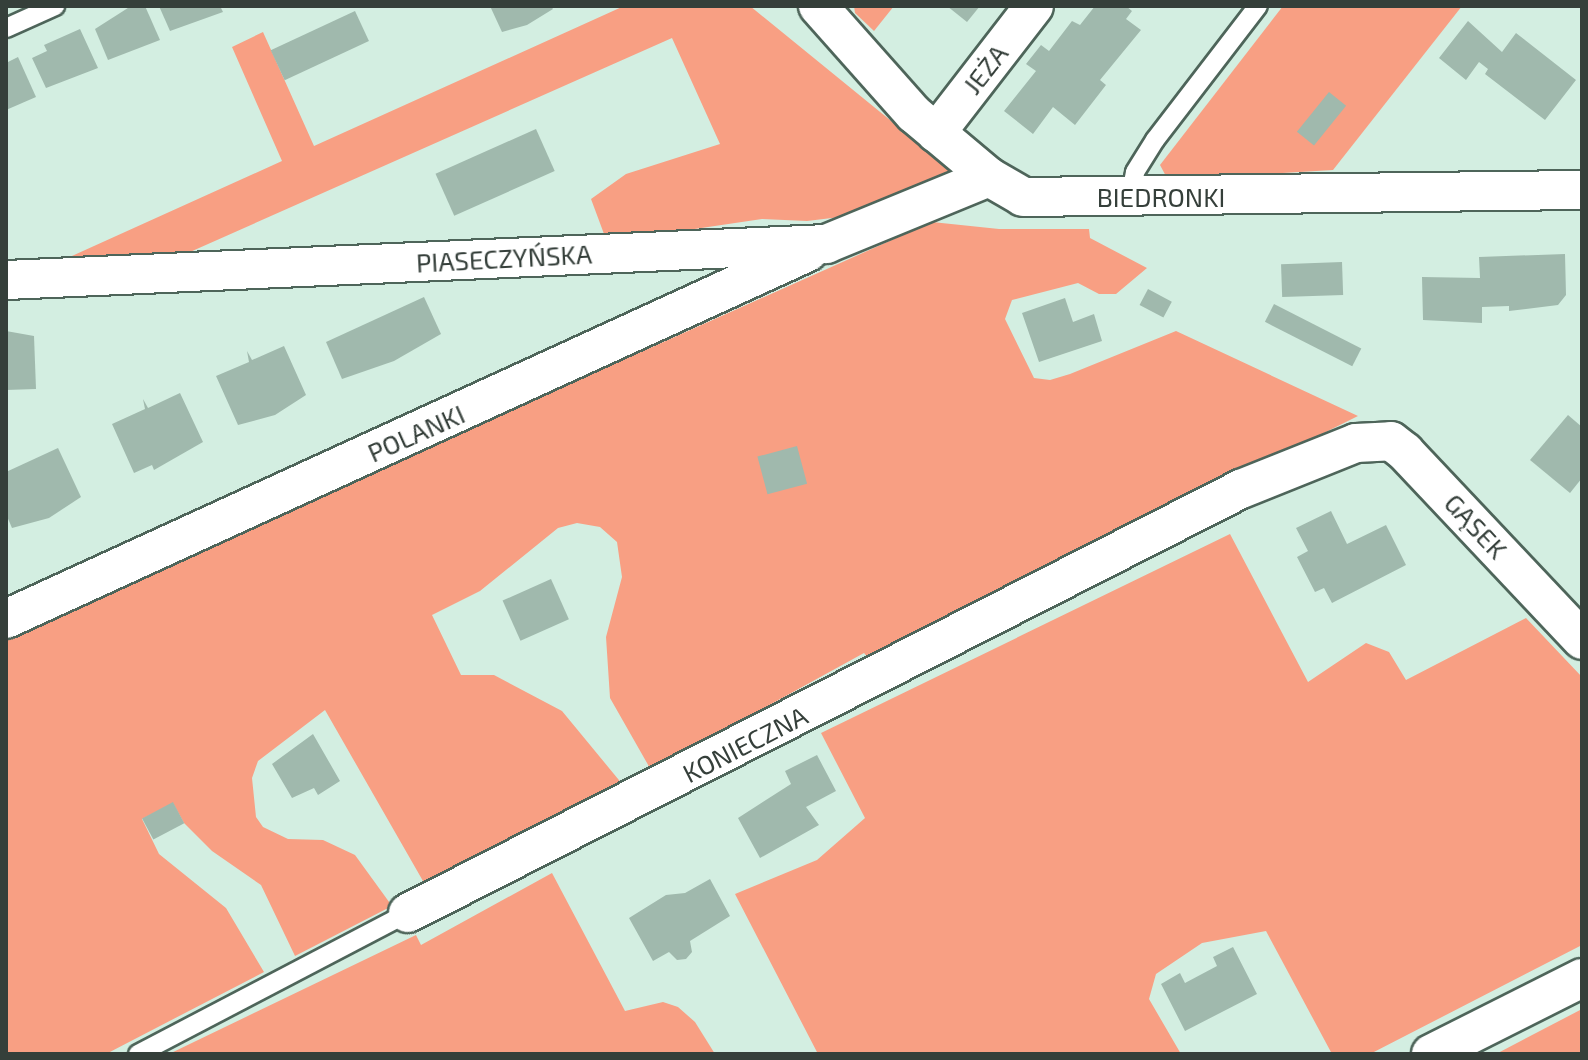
<!DOCTYPE html>
<meta charset="utf-8">
<style>
body{margin:0}
#map{position:relative;width:1588px;height:1060px;overflow:hidden;background:#d3eee1;font-family:"Exo 2",sans-serif}
div>[style]{position:absolute}
[style*='--x']{left:calc(var(--x)*1px);top:calc(var(--y)*1px);width:calc(var(--w)*1px);rotate:calc(var(--a)*1deg)}
.green>*{inset:0;background:#f89f83}
.building>*{inset:0;background:#a0b9ad;transform-origin:0 0}
.roads{filter:drop-shadow(2px 0 #4e655a) drop-shadow(-2px 0 #4e655a) drop-shadow(0 2px #4e655a) drop-shadow(0 -2px #4e655a)}
.service>*{height:18px;margin:-9px;padding:0 9px;transform-origin:9px;border-radius:9px;background:#fff}
.minor>*{height:38px;margin:-19px;padding:0 19px;transform-origin:19px;border-radius:19px;background:#fff}
span{translate:-50% -50%;white-space:nowrap;text-align:center;line-height:1.15;-webkit-text-stroke:6px #fff;paint-order:stroke}
.street-label{font-size:26px;color:#353f3a}
.frame{position:absolute;inset:0;border:8px solid #353f3a;pointer-events:none}
</style>
<div id="map">
<div class="green">
<i style="clip-path:polygon(624px 6px,750px 6px,955px 173px,865px 214px,807px 221px,762px 219px,607px 242px,591px 199px,626px 174px,720px 144px,672px 38px,172px 260px,52px 265px,282px 161px,232px 47px,263px 32px,314px 146px)"></i>
<i style="clip-path:polygon(854px 6px,894px 6px,874px 31px,855px 13px)"></i>
<i style="clip-path:polygon(1283px 6px,1462px 6px,1333px 170px,1168px 180px,1160px 165px)"></i>
<i style="clip-path:polygon(932px 222px,999px 229px,1089px 229px,1090px 238px,1147px 268px,1116px 294px,1099px 294px,1078px 283px,1012px 300px,1005px 319px,1034px 378px,1050px 380px,1070px 374px,1176px 331px,1358px 416px,869px 659px,864px 653px,651px 770px,610px 698px,606px 637px,622px 577px,617px 542px,600px 527px,577px 523px,558px 528px,480px 591px,432px 615px,461px 675px,494px 675px,562px 711px,623px 785px,427px 888px,325px 710px,258px 761px,252px 778px,256px 817px,263px 827px,288px 839px,323px 840px,355px 855px,392px 906px,295px 956px,261px 885px,212px 851px,184px 823px,173px 803px,142px 819px,159px 854px,226px 908px,264px 972px,106px 1054px,6px 1054px,6px 636px)"></i>
<i style="clip-path:polygon(1230px 534px,1308px 682px,1366px 643px,1389px 652px,1406px 680px,1526px 618px,1582px 677px,1582px 945px,1370px 1054px,1332px 1054px,1266px 931px,1202px 943px,1156px 974px,1149px 999px,1181px 1054px,818px 1054px,735px 894px,817px 860px,865px 818px,821px 733px)"></i>
<i style="clip-path:polygon(552px 873px,625px 1011px,663px 1002px,678px 1007px,695px 1022px,715px 1054px,169px 1054px,416px 935px,421px 945px)"></i>
<i style="clip-path:polygon(1582px 1009px,1582px 1054px,1496px 1054px)"></i>
</div>
<div class="building">
<i style="clip-path:polygon(131px 6px,145px 6px,160px 40px,108px 60px,95px 29px)"></i>
<i style="clip-path:polygon(159px 6px,220px 6px,223px 12px,170px 31px)"></i>
<i style="clip-path:polygon(490px 6px,551px 6px,553px 9px,527px 25px,502px 32px)"></i>
<i style="clip-path:polygon(947px 6px,980px 6px,967px 22px)"></i>
<i style="clip-path:polygon(1095px 6px,1126px 6px,1132px 11px,1126px 19px,1141px 30px,1100px 80px,1106px 85px,1075px 125px,1053px 107px,1033px 134px,1004px 111px,1036px 71px,1026px 64px,1041px 45px,1049px 51px,1072px 21px,1080px 25px)"></i>
<i style="left:355px;top:11px;width:33px;height:93px;rotate:65deg"></i>
<i style="clip-path:polygon(1468px 21px,1502px 52px,1516px 33px,1576px 80px,1545px 120px,1485px 74px,1488px 69px,1479px 62px,1466px 80px,1439px 58px)"></i>
<i style="clip-path:polygon(80px 29px,98px 68px,46px 88px,32px 58px,47px 51px,44px 45px)"></i>
<i style="clip-path:polygon(18px 57px,36px 97px,6px 110px,6px 63px)"></i>
<i style="left:1329px;top:92px;width:22px;height:51px;rotate:39deg"></i>
<i style="left:536px;top:129px;width:46px;height:110px;rotate:66deg"></i>
<i style="clip-path:polygon(1565px 254px,1566px 295px,1558px 305px,1509px 311px,1509px 306px,1482px 307px,1482px 323px,1423px 320px,1422px 277px,1480px 278px,1479px 257px)"></i>
<i style="left:1342px;top:262px;width:33px;height:61px;rotate:88deg"></i>
<i style="left:1148px;top:289px;width:27px;height:18px;rotate:28deg"></i>
<i style="clip-path:polygon(424px 297px,441px 334px,394px 361px,342px 379px,326px 342px)"></i>
<i style="clip-path:polygon(1065px 298px,1073px 322px,1094px 314px,1102px 341px,1039px 362px,1022px 313px)"></i>
<i style="left:1274px;top:304px;width:98px;height:20px;rotate:27deg"></i>
<i style="clip-path:polygon(6px 331px,34px 336px,36px 389px,6px 390px)"></i>
<i style="clip-path:polygon(284px 346px,306px 395px,275px 415px,238px 425px,216px 376px,249px 362px,247px 351px,252px 360px)"></i>
<i style="clip-path:polygon(180px 393px,203px 442px,154px 470px,152px 465px,134px 473px,112px 424px,145px 409px,143px 399px,148px 408px)"></i>
<i style="clip-path:polygon(1568px 415px,1582px 427px,1582px 478px,1570px 493px,1530px 460px)"></i>
<i style="left:797px;top:446px;width:39px;height:41px;rotate:75deg"></i>
<i style="clip-path:polygon(58px 448px,81px 497px,49px 518px,12px 528px,6px 514px,6px 472px)"></i>
<i style="clip-path:polygon(1331px 511px,1347px 544px,1386px 525px,1406px 565px,1332px 603px,1324px 588px,1315px 592px,1297px 557px,1308px 551px,1296px 528px)"></i>
<i style="left:551px;top:579px;width:44px;height:53px;rotate:66deg"></i>
<i style="clip-path:polygon(313px 734px,340px 781px,318px 795px,314px 788px,292px 798px,272px 764px)"></i>
<i style="clip-path:polygon(817px 755px,836px 791px,806px 807px,819px 825px,760px 858px,738px 818px,791px 784px,785px 771px)"></i>
<i style="left:173px;top:802px;width:24px;height:35px;rotate:62deg"></i>
<i style="clip-path:polygon(710px 879px,730px 916px,690px 941px,692px 952px,686px 959px,677px 960px,669px 952px,653px 961px,629px 918px,666px 895px,685px 893px)"></i>
<i style="clip-path:polygon(1233px 947px,1257px 994px,1185px 1031px,1161px 984px,1180px 973px,1185px 983px,1217px 966px,1213px 957px)"></i>
</div>
<div class="roads">
<div class="service">
<i style="--x:6;--y:28;--w:54;--a:-24.2"></i>
<i style="--x:1130;--y:198;--w:26;--a:-79"></i>
<i style="--x:1135;--y:172;--w:38;--a:-58"></i>
<i style="--x:1155;--y:140;--w:169;--a:-52.5"></i>
<i style="--x:138;--y:1054;--w:305;--a:-27.6"></i>
</div>
<div class="minor">
<i style="--x:818;--y:6;--w:144;--a:48.4"></i>
<i style="--x:914;--y:114;--w:98;--a:40"></i>
<i style="--x:989;--y:177;--w:39;--a:30"></i>
<i style="--x:1023;--y:197;--w:559;--a:-0.72"></i>
<i style="--x:936;--y:133;--w:160;--a:-52.3"></i>
<i style="--x:6;--y:280;--w:821;--a:-2.51"></i>
<i style="--x:826;--y:244;--w:176;--a:-22.3"></i>
<i style="--x:6;--y:619;--w:882;--a:-24.59"></i>
<i style="--x:408;--y:913;--w:935;--a:-26.98"></i>
<i style="--x:1241;--y:489;--w:124;--a:-21.8"></i>
<i style="--x:1356;--y:443;--w:35;--a:-3"></i>
<i style="--x:1391;--y:441;--w:18;--a:38"></i>
<i style="--x:1405;--y:452;--w:258;--a:46.7"></i>
<i style="--x:1431;--y:1054;--w:169;--a:-26.7"></i>
</div>
</div>
<div class="street-label">
<span style="left:985px;top:69px;rotate:-52deg">JEŻA</span>
<span style="left:1161px;top:197px">BIEDRONKI</span>
<span style="left:504px;top:258px;rotate:-3deg">PIASECZYŃSKA</span>
<span style="left:416px;top:433px;rotate:-24deg">POLANKI</span>
<span style="left:1476px;top:526px;rotate:47deg">GĄSEK</span>
<span style="left:745px;top:744px;rotate:-27deg">KONIECZNA</span>
</div>
<div class="frame"></div>
</div>
